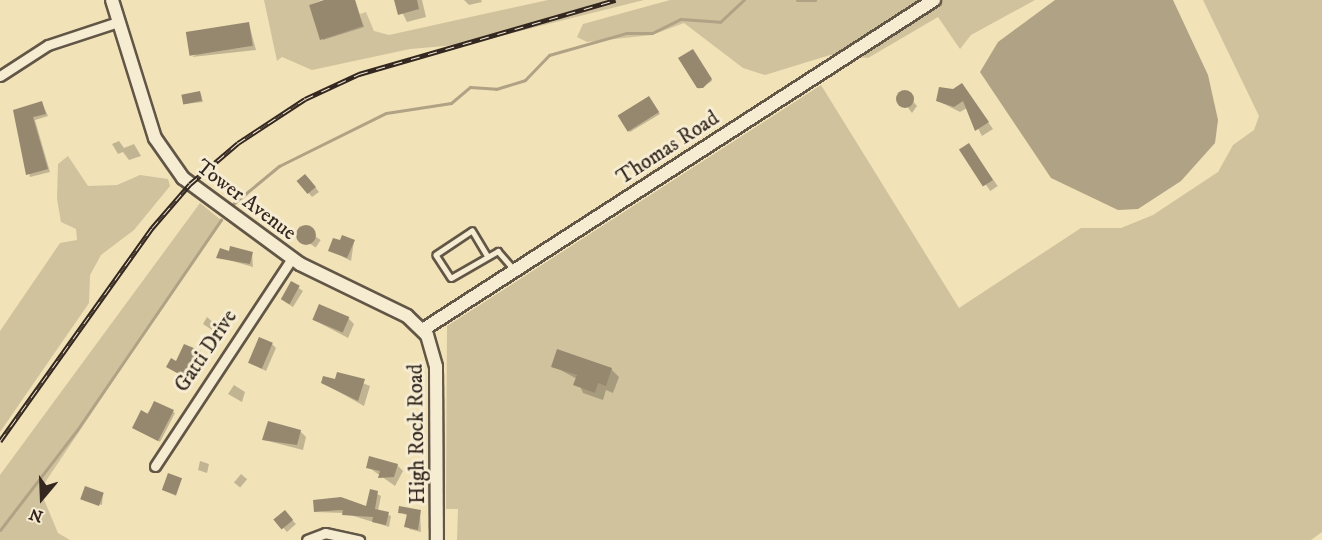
<!DOCTYPE html>
<style>
body{margin:0}
#map{position:relative;width:1322px;height:540px;overflow:hidden;background:#f1e2b8;font-family:"IM FELL DW Pica",serif}
div>[style]{position:absolute}
[style*='--x']{left:calc(var(--x)*1px);top:calc(var(--y)*1px);width:calc(var(--w)*1px);rotate:calc(var(--a)*1deg)}
.green>*{inset:0;background:#d1c29e}
.water>*{inset:0;background:#b0a284}
.shadow>*{inset:0;background:#0003;transform-origin:0 0}
.stream>*{height:3px;margin:-1.5px;padding:0 1.5px;transform-origin:1.5px;border-radius:1.5px;background:#b0a284}
.building>*{inset:0;background:#96886f;transform-origin:0 0}
.round{border-radius:50%}
.roads{filter:drop-shadow(2px 0 #625646) drop-shadow(-2px 0 #625646) drop-shadow(0 2px #625646) drop-shadow(0 -2px #625646)}
.service>*{height:4.5px;margin:-2.25px;padding:0 2.25px;transform-origin:2.25px;border-radius:2.25px;background:#f6ecd1}
.minor>*{height:9px;margin:-4.5px;padding:0 4.5px;transform-origin:4.5px;border-radius:4.5px;background:#f6ecd1}
.secondary>*{height:12px;margin:-6px;padding:0 6px;transform-origin:6px;border-radius:6px;background:#f6ecd1}
.rail>*{height:5px;margin-top:-2.5px;transform-origin:0;background:repeating-linear-gradient(90deg,#f6ecd1 0 9px,#332720 0 18px);box-sizing:border-box;border-block:2px solid #332720}
span{translate:-50% -50%;white-space:nowrap;text-align:center;line-height:1.15;-webkit-text-stroke:6px #f6ecd1;paint-order:stroke}
.street-label{font-size:21px;color:#332720}
.north{position:absolute;left:12px;top:468px;width:60px;height:60px;-webkit-text-stroke:4px #f6ecd1;paint-order:stroke;rotate:199deg;font-size:16px;font-weight:700;line-height:24px;text-align:center;color:#332720}
.north::after{content:'';display:block;margin:auto;width:21px;height:27px;background:#332720;clip-path:polygon(50% 0,100% 100%,50% 72%,0 100%)}
</style>
<div id="map">
<div class="green">
<i style="clip-path:polygon(264px 0,322px 0,309px 5px,320px 39px,363px 26px,360px 14px,366px 12px,374px 31px,389px 35px,548px 0,644px 0,468px 44px,410px 49px,312px 70px,282px 57px,277px 61px)"></i>
<i style="clip-path:polygon(670px 0,1035px 0,971px 35px,960px 49px,938px 17px,868px 58px,830px 55px,765px 75px,743px 68px,684px 23px,652px 35px,587px 42px,577px 37px,583px 24px)"></i>
<i style="clip-path:polygon(1203px 0,1322px 0,1322px 532px,1311px 540px,457px 540px,458px 509px,446px 509px,447px 326px,821px 85px,959px 308px,1081px 228px,1121px 228px,1153px 215px,1218px 172px,1233px 145px,1254px 130px,1259px 116px)"></i>
<i style="clip-path:polygon(68px 156px,88px 186px,117px 185px,140px 175px,168px 179px,170px 186px,134px 230px,101px 255px,90px 275px,89px 303px,0 432px,0 331px,60px 243px,77px 240px,76px 229px,61px 222px,57px 199px,58px 164px)"></i>
<i style="clip-path:polygon(200px 203px,221px 220px,40px 490px,58px 533px,70px 540px,0 540px,0 475px)"></i>
</div>
<div class="water">
<i style="clip-path:polygon(1055px 0,1173px 0,1208px 75px,1218px 120px,1215px 143px,1181px 181px,1138px 209px,1118px 210px,1051px 178px,980px 72px,998px 42px)"></i>
</div>
<div class="shadow">
<i style="clip-path:polygon(329px 0,355px 0,364px 27px,323px 40px)"></i>
<i style="clip-path:polygon(396px 0,422px 0,426px 17px,407px 22px)"></i>
<i style="clip-path:polygon(464px 0,481px 0,482px 2px,469px 5px)"></i>
<i style="clip-path:polygon(249px 24px,256px 50px,192px 57px)"></i>
<i style="clip-path:polygon(694px 52px,712px 81px,699px 89px,698px 87px)"></i>
<i style="clip-path:polygon(962px 85px,993px 129px,982px 136px,967px 108px,960px 112px,938px 101px)"></i>
<i style="clip-path:polygon(903px 90px,917px 106px,912px 113px,897px 93px)"></i>
<i style="clip-path:polygon(201px 94px,203px 102px,185px 104px,200px 93px)"></i>
<i style="clip-path:polygon(650px 99px,660px 114px,630px 132px,629px 131px)"></i>
<i style="clip-path:polygon(42px 103px,48px 116px,35px 120px,50px 172px,30px 177px,15px 111px)"></i>
<i style="clip-path:polygon(119px 141px,124px 148px,134px 144px,141px 156px,129px 160px,123px 152px,118px 154px,112px 144px)"></i>
<i style="left:969px;top:145px;width:50px;height:9px;rotate:55deg"></i>
<i style="clip-path:polygon(309px 179px,319px 192px,312px 197px,299px 181px)"></i>
<i style="left:300px;top:226px;width:25px;height:9px;rotate:34deg"></i>
<i style="clip-path:polygon(354px 241px,351px 261px,330px 250px,341px 242px)"></i>
<i style="clip-path:polygon(230px 253px,252px 253px,253px 267px,218px 257px)"></i>
<i style="clip-path:polygon(291px 283px,303px 291px,293px 307px,285px 302px)"></i>
<i style="clip-path:polygon(207px 317px,218px 327px,215px 332px,203px 324px)"></i>
<i style="clip-path:polygon(348px 318px,354px 324px,348px 338px,314px 320px)"></i>
<i style="clip-path:polygon(272px 344px,276px 348px,266px 371px,256px 366px,252px 363px)"></i>
<i style="clip-path:polygon(558px 351px,611px 369px,619px 377px,613px 393px,606px 390px,603px 400px,583px 393px,577px 379px,553px 366px)"></i>
<i style="clip-path:polygon(200px 353px,190px 379px,169px 368px,177px 363px)"></i>
<i style="clip-path:polygon(338px 373px,370px 386px,364px 406px,323px 383px,336px 381px)"></i>
<i style="clip-path:polygon(234px 385px,245px 392px,242px 402px,228px 394px)"></i>
<i style="clip-path:polygon(155px 403px,175px 413px,160px 442px,135px 429px)"></i>
<i style="clip-path:polygon(300px 431px,306px 437px,303px 450px,264px 440px)"></i>
<i style="clip-path:polygon(200px 461px,209px 464px,207px 473px,198px 470px)"></i>
<i style="clip-path:polygon(397px 465px,403px 471px,395px 486px,368px 467px)"></i>
<i style="left:241px;top:474px;width:8px;height:11px;rotate:40deg"></i>
<i style="clip-path:polygon(181px 480px,176px 496px,163px 490px)"></i>
<i style="clip-path:polygon(371px 491px,381px 496px,378px 511px,391px 516px,389px 527px,344px 513px,315px 512px,367px 508px)"></i>
<i style="clip-path:polygon(103px 494px,102px 505px,82px 499px)"></i>
<i style="clip-path:polygon(400px 512px,420px 512px,421px 532px,409px 529px,408px 516px)"></i>
<i style="clip-path:polygon(285px 513px,296px 524px,287px 532px,279px 523px)"></i>
</div>
<div class="stream">
<i style="--x:797;--y:0;--w:18;--a:0"></i>
<i style="--x:233;--y:204;--w:60;--a:-39.6"></i>
<i style="--x:279;--y:166;--w:119;--a:-26.4"></i>
<i style="--x:386;--y:113;--w:66;--a:-8.7"></i>
<i style="--x:451;--y:103;--w:25;--a:-40"></i>
<i style="--x:470;--y:87;--w:26;--a:4"></i>
<i style="--x:496;--y:89;--w:30;--a:-17"></i>
<i style="--x:525;--y:80;--w:35;--a:-46"></i>
<i style="--x:549;--y:55;--w:80;--a:-15.9"></i>
<i style="--x:626;--y:33;--w:26;--a:0"></i>
<i style="--x:652;--y:33;--w:32;--a:-26"></i>
<i style="--x:681;--y:19;--w:39;--a:4"></i>
<i style="--x:720;--y:22;--w:33;--a:-43"></i>
<i style="--x:0;--y:530;--w:126;--a:-52.4"></i>
<i style="--x:77;--y:430;--w:255;--a:-55.6"></i>
</div>
<div class="building">
<i style="clip-path:polygon(324px 0,355px 0,363px 26px,320px 40px,309px 5px)"></i>
<i style="clip-path:polygon(394px 0,417px 0,419px 9px,398px 15px)"></i>
<i style="left:249px;top:22px;width:24px;height:64px;rotate:81deg"></i>
<i style="clip-path:polygon(693px 49px,712px 79px,703px 88px,697px 88px,678px 58px)"></i>
<i style="clip-path:polygon(962px 83px,989px 122px,975px 131px,963px 101px,954px 107px,936px 101px,939px 87px,953px 89px)"></i>
<i class="round" style="left:896px;top:90px;width:18px;height:18px"></i>
<i style="left:200px;top:91px;width:10px;height:19px;rotate:79deg"></i>
<i style="left:649px;top:96px;width:19px;height:37px;rotate:58deg"></i>
<i style="clip-path:polygon(42px 101px,46px 114px,33px 117px,48px 169px,26px 175px,13px 110px)"></i>
<i style="left:969px;top:143px;width:44px;height:12px;rotate:57deg"></i>
<i style="left:305px;top:174px;width:17px;height:11px;rotate:50deg"></i>
<i class="round" style="left:296px;top:225px;width:20px;height:20px"></i>
<i style="clip-path:polygon(342px 235px,355px 240px,347px 258px,328px 251px,333px 238px,340px 240px)"></i>
<i style="clip-path:polygon(230px 246px,253px 252px,250px 264px,216px 258px,220px 248px,229px 251px)"></i>
<i style="left:291px;top:281px;width:10px;height:21px;rotate:29deg"></i>
<i style="left:319px;top:304px;width:33px;height:17px;rotate:23deg"></i>
<i style="left:259px;top:337px;width:15px;height:28px;rotate:23deg"></i>
<i style="clip-path:polygon(184px 344px,201px 351px,188px 379px,166px 367px,171px 358px,176px 361px)"></i>
<i style="clip-path:polygon(557px 349px,612px 368px,606px 386px,598px 383px,595px 393px,573px 385px,577px 375px,551px 367px)"></i>
<i style="clip-path:polygon(337px 372px,365px 379px,358px 401px,321px 383px,323px 376px,335px 379px)"></i>
<i style="clip-path:polygon(154px 401px,174px 410px,158px 441px,132px 428px,141px 410px,148px 414px)"></i>
<i style="clip-path:polygon(268px 421px,301px 430px,297px 445px,262px 440px)"></i>
<i style="clip-path:polygon(369px 456px,398px 464px,394px 477px,378px 478px,380px 471px,366px 468px)"></i>
<i style="left:168px;top:473px;width:15px;height:18px;rotate:20deg"></i>
<i style="left:85px;top:486px;width:20px;height:14px;rotate:20deg"></i>
<i style="clip-path:polygon(370px 489px,378px 491px,375px 509px,389px 512px,386px 525px,372px 522px,373px 517px,342px 515px,343px 510px,314px 512px,313px 500px,341px 497px,366px 506px)"></i>
<i style="clip-path:polygon(399px 506px,421px 510px,418px 530px,404px 527px,407px 514px,398px 513px)"></i>
<i style="left:285px;top:510px;width:13px;height:15px;rotate:51deg"></i>
</div>
<div class="roads">
<div class="service">
<i style="--x:487;--y:256;--w:29;--a:-121"></i>
<i style="--x:472;--y:231;--w:43;--a:146.3"></i>
<i style="--x:436;--y:255;--w:27;--a:57"></i>
<i style="--x:451;--y:278;--w:54;--a:-29.9"></i>
<i style="--x:498;--y:251;--w:23;--a:49"></i>
</div>
<div class="minor">
<i style="--x:0;--y:76;--w:57;--a:-32.9"></i>
<i style="--x:48;--y:45;--w:74;--a:-18.2"></i>
<i style="--x:155;--y:466;--w:249;--a:-56.6"></i>
<i style="--x:307;--y:540;--w:19;--a:-21"></i>
<i style="--x:325;--y:533;--w:35;--a:12"></i>
</div>
<div class="secondary">
<i style="--x:112;--y:0;--w:145;--a:72.7"></i>
<i style="--x:155;--y:138;--w:49;--a:55"></i>
<i style="--x:183;--y:178;--w:145;--a:36.3"></i>
<i style="--x:300;--y:264;--w:119;--a:25.9"></i>
<i style="--x:407;--y:316;--w:28;--a:44"></i>
<i style="--x:427;--y:335;--w:33;--a:74"></i>
<i style="--x:436;--y:367;--w:173;--a:89.7"></i>
<i style="--x:424;--y:329;--w:607;--a:-32.83"></i>
</div>
</div>
<div class="rail">
<i style="--x:0;--y:441;--w:262;--a:-54.5"></i>
<i style="--x:152;--y:228;--w:58;--a:-49.2"></i>
<i style="--x:190;--y:184;--w:63;--a:-40.5"></i>
<i style="--x:238;--y:143;--w:80;--a:-33.3"></i>
<i style="--x:305;--y:99;--w:60;--a:-24.8"></i>
<i style="--x:359;--y:74;--w:267;--a:-16.1"></i>
</div>
<div class="street-label">
<span style="left:668px;top:148px;rotate:-33deg">Thomas Road</span>
<span style="left:246px;top:200px;rotate:37deg">Tower Avenue</span>
<span style="left:206px;top:351px;rotate:-56deg">Gatti Drive</span>
<span style="left:417px;top:434px;rotate:-91deg">High Rock Road</span>
</div>
<div class="north">N</div>
</div>
